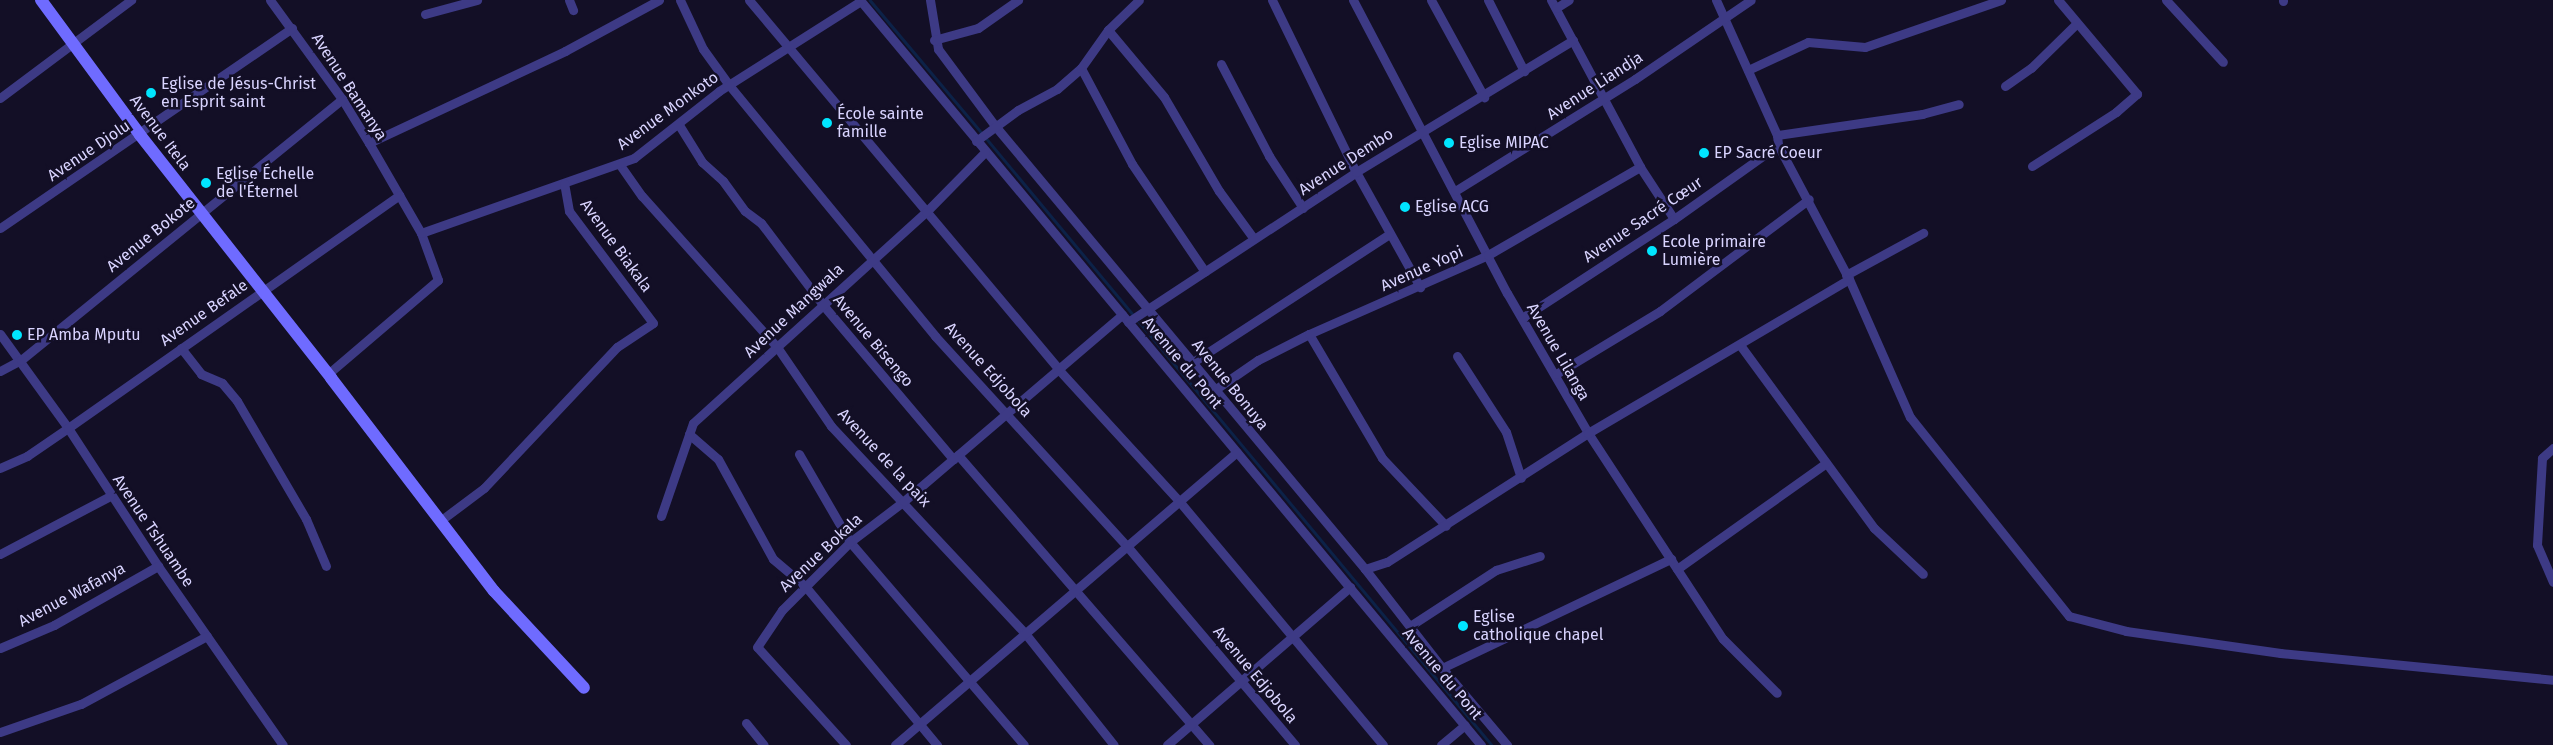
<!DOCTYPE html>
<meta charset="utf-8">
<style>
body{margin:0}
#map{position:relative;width:2553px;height:745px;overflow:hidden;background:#130f26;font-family:"Fira Sans",sans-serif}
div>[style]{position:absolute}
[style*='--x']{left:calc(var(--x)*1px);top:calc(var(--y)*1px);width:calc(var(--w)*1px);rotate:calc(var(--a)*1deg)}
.stream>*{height:2.5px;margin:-1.25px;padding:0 1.25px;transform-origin:1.25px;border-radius:1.25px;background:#0c2248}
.street>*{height:9px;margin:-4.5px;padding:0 4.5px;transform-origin:4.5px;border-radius:4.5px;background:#3d3a85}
.secondary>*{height:12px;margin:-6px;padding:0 6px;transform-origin:6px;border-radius:6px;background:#6f6bff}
.dots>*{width:14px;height:14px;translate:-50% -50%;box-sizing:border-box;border:2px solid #130f26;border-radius:50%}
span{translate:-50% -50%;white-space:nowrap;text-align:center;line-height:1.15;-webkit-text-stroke:5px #130f26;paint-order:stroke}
.poi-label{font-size:16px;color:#d9d4ff}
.left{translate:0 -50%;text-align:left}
.street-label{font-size:16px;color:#d9d4ff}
</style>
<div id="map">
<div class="stream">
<i style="--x:870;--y:0;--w:174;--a:49.9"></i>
<i style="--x:986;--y:138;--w:790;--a:50.19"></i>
</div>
<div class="street">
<i style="--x:270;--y:0;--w:122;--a:54"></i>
<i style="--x:342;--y:99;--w:52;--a:58.5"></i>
<i style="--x:369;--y:143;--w:104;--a:60"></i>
<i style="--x:421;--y:233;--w:50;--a:70.1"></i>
<i style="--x:438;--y:280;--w:145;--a:139.5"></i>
<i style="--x:569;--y:0;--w:11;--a:68"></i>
<i style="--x:680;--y:0;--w:54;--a:64.9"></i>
<i style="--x:703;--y:49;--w:44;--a:54.2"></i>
<i style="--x:729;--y:85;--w:325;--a:50.6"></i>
<i style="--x:935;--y:336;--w:283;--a:47.6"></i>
<i style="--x:1126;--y:545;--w:262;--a:49.8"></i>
<i style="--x:749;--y:0;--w:483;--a:50"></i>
<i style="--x:1059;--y:370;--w:178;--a:47.5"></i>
<i style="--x:1179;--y:501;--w:318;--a:50.1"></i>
<i style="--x:860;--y:0;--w:970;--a:50.19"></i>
<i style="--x:930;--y:0;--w:50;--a:80.7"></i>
<i style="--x:938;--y:49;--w:97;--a:53.4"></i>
<i style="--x:996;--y:127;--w:576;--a:50.14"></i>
<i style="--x:1365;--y:569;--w:125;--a:52.1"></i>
<i style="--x:1442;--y:668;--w:101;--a:49.8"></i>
<i style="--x:1272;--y:0;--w:191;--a:64"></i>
<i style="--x:1356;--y:172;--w:132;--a:60.9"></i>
<i style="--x:1353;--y:0;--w:331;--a:62.3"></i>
<i style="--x:1507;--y:293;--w:162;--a:59.9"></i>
<i style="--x:1588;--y:433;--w:246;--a:56.8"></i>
<i style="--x:1723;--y:639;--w:76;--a:45"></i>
<i style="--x:1431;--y:0;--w:111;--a:61.3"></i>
<i style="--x:1488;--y:0;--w:80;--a:63.1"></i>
<i style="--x:1551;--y:0;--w:189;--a:61.9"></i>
<i style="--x:1640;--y:167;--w:62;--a:56.8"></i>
<i style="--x:1716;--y:0;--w:148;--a:65.7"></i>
<i style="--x:1777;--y:135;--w:10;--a:84"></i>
<i style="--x:1778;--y:145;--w:152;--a:62.1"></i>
<i style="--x:1849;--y:279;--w:151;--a:66.2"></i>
<i style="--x:1910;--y:417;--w:255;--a:51.4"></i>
<i style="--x:2069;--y:616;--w:59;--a:14.7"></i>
<i style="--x:2126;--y:631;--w:156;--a:8.1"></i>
<i style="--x:2280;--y:653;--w:274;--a:5.6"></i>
<i style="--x:2166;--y:0;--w:84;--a:47.4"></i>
<i style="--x:2283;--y:0;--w:1;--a:90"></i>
<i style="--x:1556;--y:8;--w:15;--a:-32"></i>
<i style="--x:425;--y:14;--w:54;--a:-15.1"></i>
<i style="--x:1108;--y:30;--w:87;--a:50.1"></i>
<i style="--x:1164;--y:97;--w:109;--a:59.7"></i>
<i style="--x:1219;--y:191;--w:59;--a:53.9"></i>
<i style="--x:934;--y:40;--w:46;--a:-15.3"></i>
<i style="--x:978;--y:28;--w:49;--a:-35"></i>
<i style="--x:1221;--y:64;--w:104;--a:62.4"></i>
<i style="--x:1269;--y:156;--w:62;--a:56.8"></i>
<i style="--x:1081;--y:68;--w:109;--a:62"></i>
<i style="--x:1132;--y:164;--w:130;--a:55.9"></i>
<i style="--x:1748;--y:70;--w:66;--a:-25"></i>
<i style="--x:1808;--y:42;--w:57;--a:5"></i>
<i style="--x:1865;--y:47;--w:144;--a:-19.1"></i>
<i style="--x:2005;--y:86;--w:32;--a:-35"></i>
<i style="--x:2031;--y:68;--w:64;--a:-44.4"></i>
<i style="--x:0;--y:98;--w:164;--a:-36.8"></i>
<i style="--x:679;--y:125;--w:44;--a:58.1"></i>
<i style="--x:702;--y:162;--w:28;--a:42"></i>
<i style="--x:723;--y:181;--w:37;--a:54"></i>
<i style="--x:745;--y:211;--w:20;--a:37"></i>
<i style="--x:761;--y:223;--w:103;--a:52.9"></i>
<i style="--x:823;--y:305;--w:202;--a:49.8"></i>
<i style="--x:1777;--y:135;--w:147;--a:-8.2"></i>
<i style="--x:1922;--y:114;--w:38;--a:-15"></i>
<i style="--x:976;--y:141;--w:52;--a:-36.4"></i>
<i style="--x:1018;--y:110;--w:44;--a:-28.3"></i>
<i style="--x:1057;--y:89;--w:32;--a:-41"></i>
<i style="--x:1081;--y:68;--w:47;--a:-54.6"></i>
<i style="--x:1108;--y:30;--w:43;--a:-44.1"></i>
<i style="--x:369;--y:143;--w:217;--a:-25.1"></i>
<i style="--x:565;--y:51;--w:107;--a:-28.5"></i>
<i style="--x:620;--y:165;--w:38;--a:55"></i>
<i style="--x:642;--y:196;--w:203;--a:48.2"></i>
<i style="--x:777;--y:347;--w:96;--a:55.6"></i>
<i style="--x:831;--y:426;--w:282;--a:46.9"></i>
<i style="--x:1024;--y:632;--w:144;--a:51.5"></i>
<i style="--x:2032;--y:166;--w:100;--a:-32.7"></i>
<i style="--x:2116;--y:112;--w:28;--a:-41"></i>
<i style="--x:2137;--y:94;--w:123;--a:-130"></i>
<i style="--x:1455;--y:191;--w:212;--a:-31.9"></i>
<i style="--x:1635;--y:79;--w:140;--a:-34.3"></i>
<i style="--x:0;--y:228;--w:354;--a:-34.4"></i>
<i style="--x:421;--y:233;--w:226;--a:-19.4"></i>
<i style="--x:634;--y:158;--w:108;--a:-38.2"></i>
<i style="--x:719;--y:91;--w:168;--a:-32.4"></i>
<i style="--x:1846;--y:275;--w:88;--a:-28.6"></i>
<i style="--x:1522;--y:318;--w:181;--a:-33.1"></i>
<i style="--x:1674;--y:219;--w:128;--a:-35.4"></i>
<i style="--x:1128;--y:322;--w:273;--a:-33.3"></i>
<i style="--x:1356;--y:172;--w:254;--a:-31.3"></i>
<i style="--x:0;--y:334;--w:116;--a:54.1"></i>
<i style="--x:68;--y:428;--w:165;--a:56.9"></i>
<i style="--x:158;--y:566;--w:218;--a:55.1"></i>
<i style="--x:1309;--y:334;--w:144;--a:59.5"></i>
<i style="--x:1382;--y:458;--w:93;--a:46.7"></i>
<i style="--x:1740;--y:345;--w:227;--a:53.8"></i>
<i style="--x:1874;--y:528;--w:67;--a:43.2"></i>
<i style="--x:181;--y:348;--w:33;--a:52"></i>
<i style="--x:201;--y:374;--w:23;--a:23"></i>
<i style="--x:222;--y:383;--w:23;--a:50"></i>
<i style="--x:237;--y:401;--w:137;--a:59.7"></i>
<i style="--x:306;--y:519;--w:51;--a:66.9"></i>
<i style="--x:1457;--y:356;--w:90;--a:57.2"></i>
<i style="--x:1506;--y:432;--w:48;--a:71.9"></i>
<i style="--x:1193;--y:362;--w:234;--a:-33.1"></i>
<i style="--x:0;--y:371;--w:24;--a:-28"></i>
<i style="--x:21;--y:360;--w:414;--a:-39.1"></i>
<i style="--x:1556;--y:374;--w:122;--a:-31.2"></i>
<i style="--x:1660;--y:311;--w:186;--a:-36.9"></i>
<i style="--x:1213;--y:391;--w:55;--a:-34.6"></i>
<i style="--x:1258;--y:360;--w:57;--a:-27"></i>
<i style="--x:1309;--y:334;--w:196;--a:-23.8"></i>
<i style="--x:1488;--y:255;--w:176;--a:-30.1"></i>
<i style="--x:689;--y:434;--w:38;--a:41"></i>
<i style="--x:718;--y:459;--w:114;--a:61.2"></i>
<i style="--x:773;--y:559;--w:42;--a:40.2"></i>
<i style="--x:805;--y:586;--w:207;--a:50.3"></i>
<i style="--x:2553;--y:448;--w:15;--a:138"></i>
<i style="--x:2542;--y:458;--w:87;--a:93.3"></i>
<i style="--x:2537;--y:545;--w:40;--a:66.6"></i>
<i style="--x:799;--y:454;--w:102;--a:59.9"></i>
<i style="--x:850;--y:542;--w:267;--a:49.4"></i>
<i style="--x:958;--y:455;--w:384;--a:49.1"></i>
<i style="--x:0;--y:468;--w:30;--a:-24"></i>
<i style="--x:27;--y:456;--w:50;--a:-34.3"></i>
<i style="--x:68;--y:428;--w:405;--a:-35.1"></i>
<i style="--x:661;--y:516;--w:98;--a:-71"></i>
<i style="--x:693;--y:423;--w:314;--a:-42.2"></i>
<i style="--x:926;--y:212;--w:84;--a:-45.5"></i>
<i style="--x:440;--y:521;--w:55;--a:-36.9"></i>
<i style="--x:484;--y:488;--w:194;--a:-46.7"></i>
<i style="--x:617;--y:347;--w:43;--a:-33.7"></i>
<i style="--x:653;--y:323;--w:140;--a:-126.9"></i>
<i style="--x:569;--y:211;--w:28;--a:-100"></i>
<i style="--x:0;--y:554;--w:124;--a:-27.8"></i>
<i style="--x:1365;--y:569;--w:23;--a:-18"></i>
<i style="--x:1387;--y:562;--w:239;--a:-32.7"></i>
<i style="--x:1588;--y:433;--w:303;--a:-30.5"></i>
<i style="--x:1677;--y:569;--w:183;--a:-35.4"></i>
<i style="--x:1410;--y:626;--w:103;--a:-33.1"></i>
<i style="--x:1496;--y:570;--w:46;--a:-17.7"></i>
<i style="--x:0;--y:648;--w:59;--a:-23.1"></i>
<i style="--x:54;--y:625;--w:120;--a:-29.6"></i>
<i style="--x:1442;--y:668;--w:254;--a:-25.5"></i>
<i style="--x:746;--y:723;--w:28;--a:51"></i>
<i style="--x:0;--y:732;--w:86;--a:-19.1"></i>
<i style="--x:81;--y:704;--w:143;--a:-28.4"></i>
<i style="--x:846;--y:745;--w:132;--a:-132.2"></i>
<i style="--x:757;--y:647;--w:45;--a:-56"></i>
<i style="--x:782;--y:610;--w:96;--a:-45"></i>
<i style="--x:850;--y:542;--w:68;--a:-37.2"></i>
<i style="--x:904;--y:501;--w:287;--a:-40.5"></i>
<i style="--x:895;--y:745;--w:450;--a:-40.6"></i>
<i style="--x:1167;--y:745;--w:242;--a:-40.8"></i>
<i style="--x:1441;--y:745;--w:31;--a:-40"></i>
</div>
<div class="secondary">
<i style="--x:41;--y:0;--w:167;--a:53.7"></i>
<i style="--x:140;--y:135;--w:309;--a:51.8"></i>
<i style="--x:331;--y:378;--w:268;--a:52.6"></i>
<i style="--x:494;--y:591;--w:132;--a:47.1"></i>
</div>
<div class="dots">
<i style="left:151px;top:93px;background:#00e5ff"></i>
<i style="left:827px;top:123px;background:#00e5ff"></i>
<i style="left:1449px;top:143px;background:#00e5ff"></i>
<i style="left:1704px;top:153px;background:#00e5ff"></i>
<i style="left:206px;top:183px;background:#00e5ff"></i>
<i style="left:1405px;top:207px;background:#00e5ff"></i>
<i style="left:1652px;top:251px;background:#00e5ff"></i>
<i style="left:17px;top:335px;background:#00e5ff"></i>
<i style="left:1463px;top:626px;background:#00e5ff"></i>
</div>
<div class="poi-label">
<span class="left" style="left:161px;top:93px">Eglise de Jésus-Christ<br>en Esprit saint</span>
<span class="left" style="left:837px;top:123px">École sainte<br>famille</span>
<span class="left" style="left:1459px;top:143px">Eglise MIPAC</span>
<span class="left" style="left:1714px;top:153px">EP Sacré Coeur</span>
<span class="left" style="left:216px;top:183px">Eglise Échelle<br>de l'Éternel</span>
<span class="left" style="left:1415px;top:207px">Eglise ACG</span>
<span class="left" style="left:1662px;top:251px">Ecole primaire<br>Lumière</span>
<span class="left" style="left:27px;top:335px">EP Amba Mputu</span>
<span class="left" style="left:1473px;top:626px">Eglise<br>catholique chapel</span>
</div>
<div class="street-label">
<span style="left:1595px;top:86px;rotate:-33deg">Avenue Liandja</span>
<span style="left:349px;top:87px;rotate:57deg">Avenue Bamanya</span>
<span style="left:668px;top:111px;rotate:-36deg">Avenue Monkoto</span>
<span style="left:160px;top:133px;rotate:53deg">Avenue Itela</span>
<span style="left:89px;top:151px;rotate:-34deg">Avenue Djolu</span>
<span style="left:1346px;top:162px;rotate:-33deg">Avenue Dembo</span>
<span style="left:1643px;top:220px;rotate:-34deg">Avenue Sacré Cœur</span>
<span style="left:151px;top:235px;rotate:-39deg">Avenue Bokote</span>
<span style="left:616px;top:246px;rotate:54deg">Avenue Biakala</span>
<span style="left:1422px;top:269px;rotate:-24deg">Avenue Yopi</span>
<span style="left:794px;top:311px;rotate:-43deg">Avenue Mangwala</span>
<span style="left:204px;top:313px;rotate:-35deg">Avenue Befale</span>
<span style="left:873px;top:341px;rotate:50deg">Avenue Bisengo</span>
<span style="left:1558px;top:352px;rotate:60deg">Avenue Lilanga</span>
<span style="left:1182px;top:363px;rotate:50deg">Avenue du Pont</span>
<span style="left:988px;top:370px;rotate:48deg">Avenue Edjobola</span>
<span style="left:1230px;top:385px;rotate:51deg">Avenue Bonuya</span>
<span style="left:884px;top:458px;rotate:47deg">Avenue de la paix</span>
<span style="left:153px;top:531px;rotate:56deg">Avenue Tshuambe</span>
<span style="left:821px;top:553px;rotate:-43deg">Avenue Bokala</span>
<span style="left:72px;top:595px;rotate:-28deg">Avenue Wafanya</span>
<span style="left:1442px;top:674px;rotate:50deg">Avenue du Pont</span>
<span style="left:1255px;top:675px;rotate:50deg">Avenue Edjobola</span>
</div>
</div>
